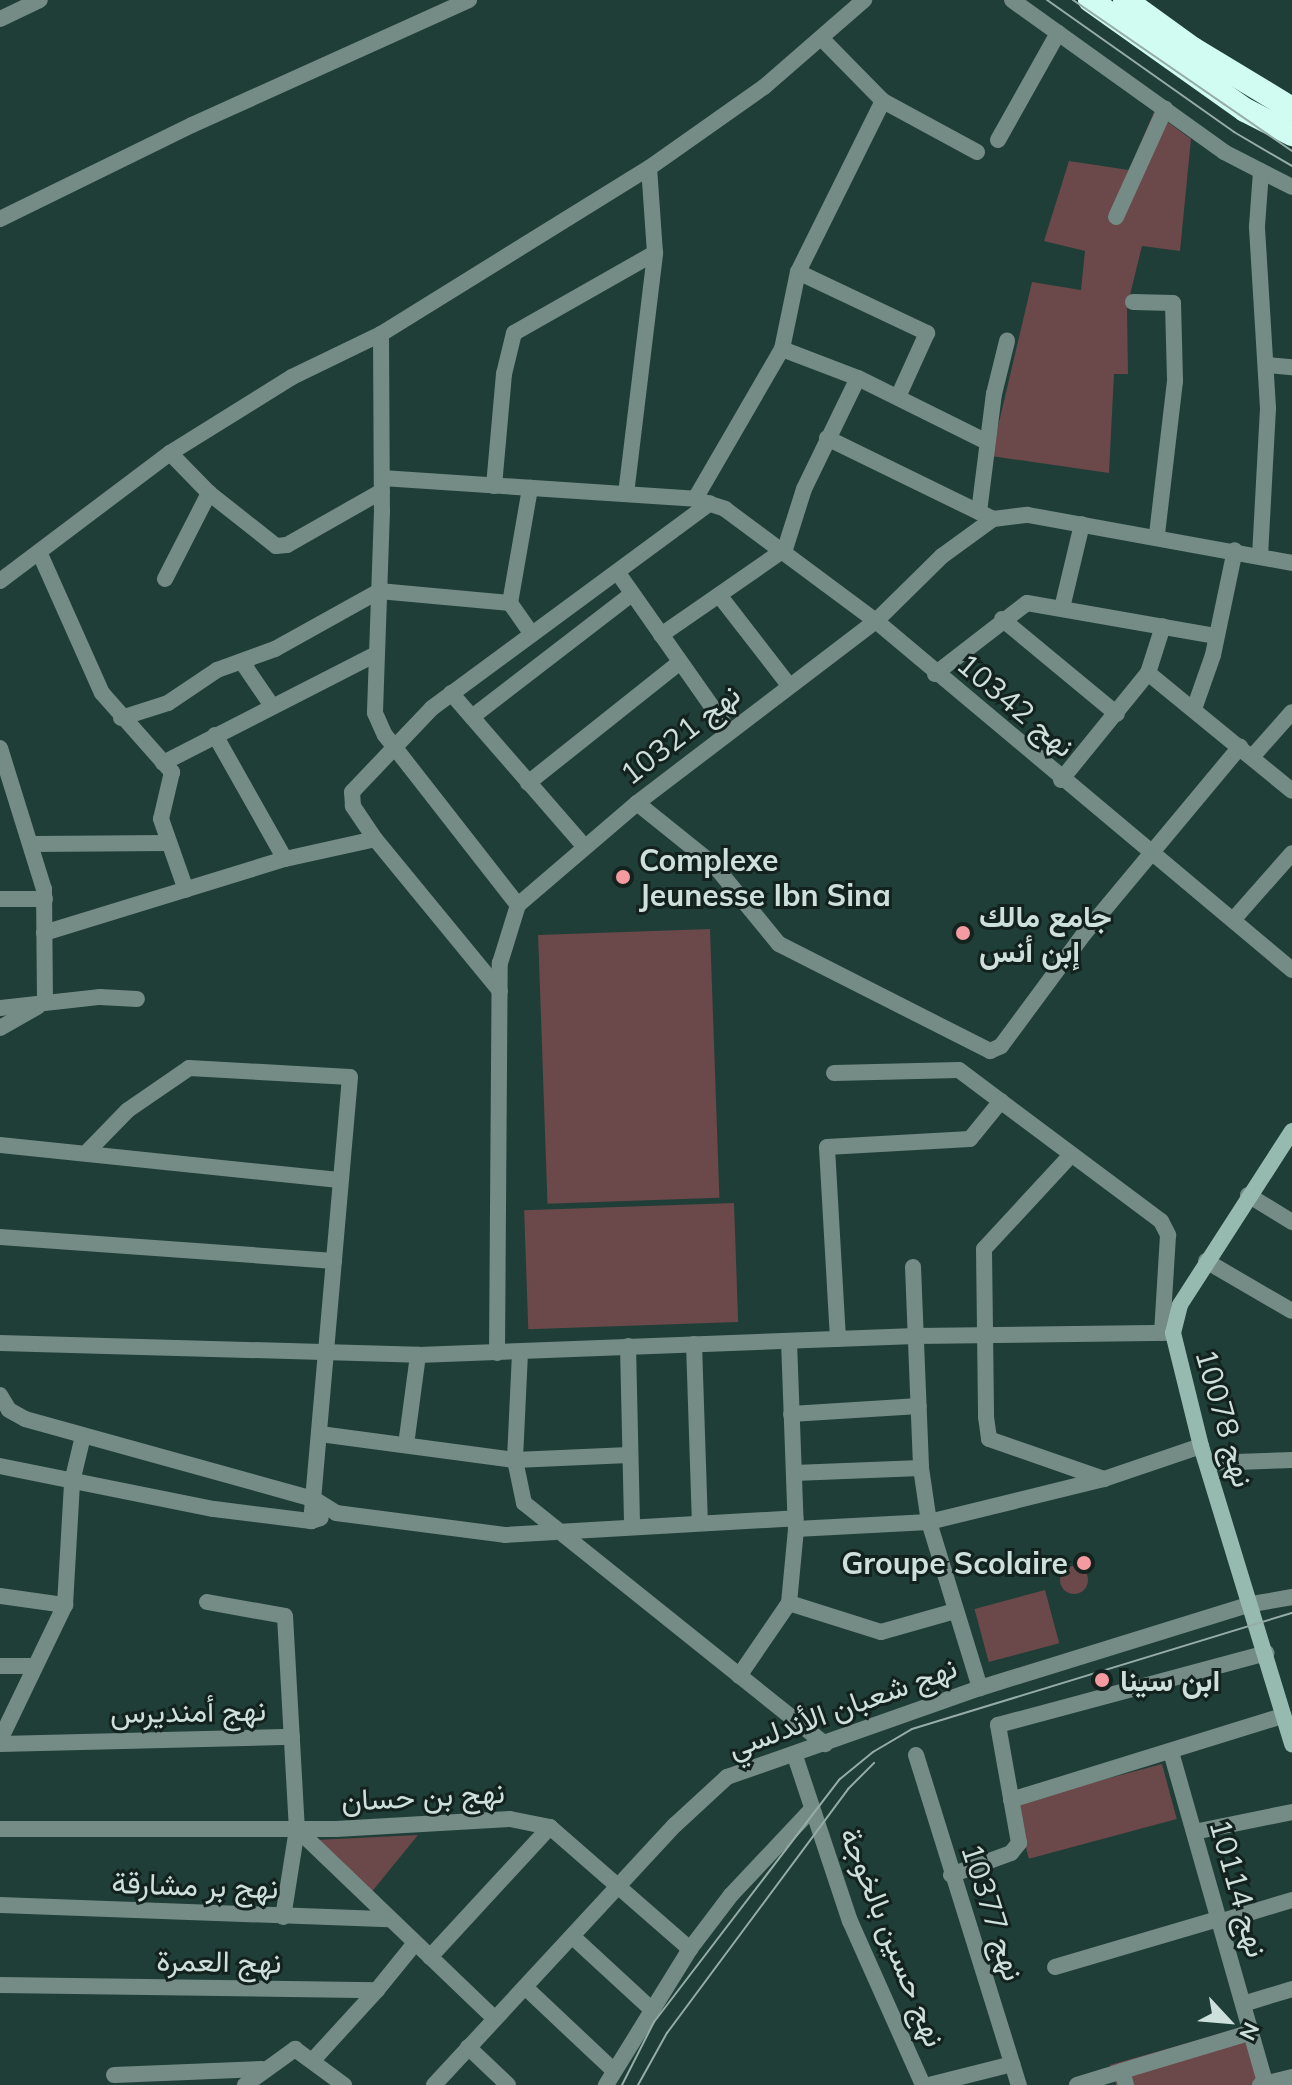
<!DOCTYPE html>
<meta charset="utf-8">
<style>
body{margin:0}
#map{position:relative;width:1292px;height:2085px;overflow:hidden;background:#1e3e37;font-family:Mulish,Vazirmatn,sans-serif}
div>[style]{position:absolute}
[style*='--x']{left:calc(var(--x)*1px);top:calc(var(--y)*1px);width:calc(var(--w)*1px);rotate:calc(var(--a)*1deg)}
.green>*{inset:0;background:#6b484a;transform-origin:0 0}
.round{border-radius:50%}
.street>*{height:16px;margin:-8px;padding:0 8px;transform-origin:8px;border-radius:8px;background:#758b85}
.secondary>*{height:16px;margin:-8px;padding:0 8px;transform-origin:8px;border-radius:8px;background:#97bab0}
.highway>*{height:24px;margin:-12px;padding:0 12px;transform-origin:12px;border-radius:12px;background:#d1fcf1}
.tram>*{height:2px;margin:-1px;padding:0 1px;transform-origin:1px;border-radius:1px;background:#96aca7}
.dots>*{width:22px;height:22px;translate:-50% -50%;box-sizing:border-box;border:4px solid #14221e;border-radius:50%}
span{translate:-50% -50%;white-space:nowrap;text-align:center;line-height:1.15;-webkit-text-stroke:6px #14221e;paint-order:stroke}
.street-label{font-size:30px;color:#cee0db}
.poi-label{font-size:30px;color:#cee0db;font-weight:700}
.left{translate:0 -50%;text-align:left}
.right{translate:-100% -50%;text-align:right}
.north{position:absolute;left:1188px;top:1981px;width:80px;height:80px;-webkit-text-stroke:6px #14221e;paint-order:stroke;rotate:116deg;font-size:22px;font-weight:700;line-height:32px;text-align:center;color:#cee0db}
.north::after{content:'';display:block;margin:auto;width:28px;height:36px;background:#cee0db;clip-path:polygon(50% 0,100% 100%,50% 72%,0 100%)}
</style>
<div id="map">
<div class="green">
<i style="clip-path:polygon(1154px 112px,1191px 139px,1180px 251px,1142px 246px,1127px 307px,1128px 374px,1114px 374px,1109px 473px,991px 456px,1032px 282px,1081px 290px,1085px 251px,1044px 241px,1069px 161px,1129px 170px)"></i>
<i style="left:710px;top:929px;width:269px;height:172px;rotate:88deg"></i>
<i style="left:734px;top:1203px;width:119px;height:210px;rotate:88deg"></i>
<i class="round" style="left:1060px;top:1566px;width:28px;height:28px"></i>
<i style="left:1045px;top:1590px;width:55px;height:73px;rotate:75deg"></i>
<i style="left:1162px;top:1764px;width:57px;height:153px;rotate:75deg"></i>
<i style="clip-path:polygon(418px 1835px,370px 1894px,316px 1840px)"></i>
<i style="clip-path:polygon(1254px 2024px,1271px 2085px,1116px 2085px,1110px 2065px)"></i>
</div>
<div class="street">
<i style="--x:1012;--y:0;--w:261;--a:35.6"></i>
<i style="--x:1224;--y:152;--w:76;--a:27.2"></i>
<i style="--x:0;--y:19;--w:44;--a:-25.4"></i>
<i style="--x:883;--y:101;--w:107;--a:28.5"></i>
<i style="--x:998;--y:140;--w:123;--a:-60.7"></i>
<i style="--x:1116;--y:217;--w:119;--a:-65.6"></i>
<i style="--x:0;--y:219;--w:214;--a:-26.1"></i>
<i style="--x:192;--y:125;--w:304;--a:-24.3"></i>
<i style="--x:798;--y:272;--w:143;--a:25.3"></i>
<i style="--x:927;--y:333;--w:70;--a:114.4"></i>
<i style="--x:1133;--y:302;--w:40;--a:1.4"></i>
<i style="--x:1173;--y:303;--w:78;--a:88.5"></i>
<i style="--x:1175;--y:381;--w:155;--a:96.7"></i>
<i style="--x:381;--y:334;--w:177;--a:89.7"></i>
<i style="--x:382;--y:511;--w:202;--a:92"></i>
<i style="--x:375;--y:713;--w:24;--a:66"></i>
<i style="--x:385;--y:735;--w:216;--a:52"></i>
<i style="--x:782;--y:349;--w:81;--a:20.9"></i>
<i style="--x:858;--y:378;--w:144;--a:26.4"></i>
<i style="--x:1267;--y:365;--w:25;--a:5"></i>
<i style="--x:827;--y:438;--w:169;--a:26"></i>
<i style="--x:170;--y:453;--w:56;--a:45.7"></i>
<i style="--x:209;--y:493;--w:85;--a:38.3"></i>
<i style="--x:276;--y:546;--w:11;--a:-5"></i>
<i style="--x:287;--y:545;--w:109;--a:-29.6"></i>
<i style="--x:382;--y:478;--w:314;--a:3.8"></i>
<i style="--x:695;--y:499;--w:32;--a:18"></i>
<i style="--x:725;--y:509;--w:188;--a:36.6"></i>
<i style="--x:876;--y:621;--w:543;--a:39.99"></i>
<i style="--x:494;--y:486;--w:112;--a:-84.9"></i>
<i style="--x:504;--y:374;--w:42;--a:-76.3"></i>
<i style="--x:514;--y:333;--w:162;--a:-29.6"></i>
<i style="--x:626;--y:494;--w:243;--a:-83.1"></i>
<i style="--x:655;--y:253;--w:85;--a:-94"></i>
<i style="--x:695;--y:499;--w:173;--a:-59.9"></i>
<i style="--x:782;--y:349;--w:79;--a:-78.3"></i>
<i style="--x:798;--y:272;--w:191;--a:-63.6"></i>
<i style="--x:883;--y:101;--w:88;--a:-134.5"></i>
<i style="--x:993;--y:519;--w:16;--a:-153"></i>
<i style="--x:979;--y:512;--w:119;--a:-82.8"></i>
<i style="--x:994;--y:394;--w:55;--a:-76.2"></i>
<i style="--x:40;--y:554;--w:152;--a:66"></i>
<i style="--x:102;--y:693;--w:106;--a:48.5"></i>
<i style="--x:172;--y:772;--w:48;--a:103.2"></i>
<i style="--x:161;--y:819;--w:75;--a:70.6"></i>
<i style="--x:1260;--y:556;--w:148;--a:-86.9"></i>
<i style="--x:1268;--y:408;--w:182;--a:-93.5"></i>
<i style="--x:1257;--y:226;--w:55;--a:-85.8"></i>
<i style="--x:618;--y:573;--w:193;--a:54.9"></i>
<i style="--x:165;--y:579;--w:97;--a:-62.9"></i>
<i style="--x:0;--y:581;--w:213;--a:-37"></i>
<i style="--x:170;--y:453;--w:144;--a:-31.9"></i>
<i style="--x:292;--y:377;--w:99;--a:-25.8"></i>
<i style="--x:381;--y:334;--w:315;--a:-31.8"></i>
<i style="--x:649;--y:168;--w:141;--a:-35.2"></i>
<i style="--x:764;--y:87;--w:133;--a:-41"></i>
<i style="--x:719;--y:595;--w:113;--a:52.2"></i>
<i style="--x:510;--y:603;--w:117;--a:-80.1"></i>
<i style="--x:1062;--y:608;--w:86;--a:-76.6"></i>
<i style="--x:1002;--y:619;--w:149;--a:39.6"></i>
<i style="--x:661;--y:635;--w:151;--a:-34.7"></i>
<i style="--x:785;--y:549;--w:63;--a:-72.4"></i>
<i style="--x:804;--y:489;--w:123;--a:-64.1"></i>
<i style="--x:242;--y:662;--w:53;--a:55.7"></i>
<i style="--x:1148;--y:673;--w:186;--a:39.3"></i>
<i style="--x:935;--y:674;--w:116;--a:-37.7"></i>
<i style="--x:1027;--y:603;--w:192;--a:9.9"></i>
<i style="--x:451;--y:693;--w:204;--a:49"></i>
<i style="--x:1194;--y:709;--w:57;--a:-70.6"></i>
<i style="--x:1213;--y:655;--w:107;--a:-78.2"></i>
<i style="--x:472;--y:717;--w:202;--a:-37.6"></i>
<i style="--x:121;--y:718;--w:49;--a:-17.7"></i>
<i style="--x:168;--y:703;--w:59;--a:-34"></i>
<i style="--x:217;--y:670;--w:62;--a:-19.9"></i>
<i style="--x:275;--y:649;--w:119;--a:-29.1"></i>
<i style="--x:379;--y:591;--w:132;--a:5.2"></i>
<i style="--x:510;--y:603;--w:38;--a:55"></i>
<i style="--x:215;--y:735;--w:142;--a:60.6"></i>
<i style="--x:0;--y:748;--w:148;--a:72.7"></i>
<i style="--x:44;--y:889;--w:113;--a:89.5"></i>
<i style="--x:1252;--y:757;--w:60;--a:-48.4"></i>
<i style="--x:163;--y:763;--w:237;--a:-27.1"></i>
<i style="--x:1061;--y:780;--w:138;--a:-50.9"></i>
<i style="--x:1148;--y:673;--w:49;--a:-72.3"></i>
<i style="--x:528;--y:783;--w:194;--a:-38.5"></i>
<i style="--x:637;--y:803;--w:99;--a:38.8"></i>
<i style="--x:714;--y:865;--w:102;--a:50.6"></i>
<i style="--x:779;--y:944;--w:237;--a:26.9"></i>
<i style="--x:990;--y:1051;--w:12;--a:-24"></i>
<i style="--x:1001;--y:1046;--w:139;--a:-53.5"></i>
<i style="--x:1084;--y:934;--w:244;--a:-50.2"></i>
<i style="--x:33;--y:844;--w:134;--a:-0.4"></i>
<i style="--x:0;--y:899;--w:45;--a:0"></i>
<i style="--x:1233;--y:920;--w:89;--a:-48.6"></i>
<i style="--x:44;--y:933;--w:252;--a:-17.1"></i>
<i style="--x:285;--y:859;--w:92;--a:-12.5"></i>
<i style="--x:500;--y:991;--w:197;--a:-129.4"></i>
<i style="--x:375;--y:839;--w:40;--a:-124"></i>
<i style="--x:353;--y:806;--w:14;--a:-94"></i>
<i style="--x:352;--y:792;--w:116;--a:-46.4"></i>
<i style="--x:432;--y:708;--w:345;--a:-36.4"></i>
<i style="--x:0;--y:1008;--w:101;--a:-6.3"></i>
<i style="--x:100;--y:997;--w:37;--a:3"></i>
<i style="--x:0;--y:1028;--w:43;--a:-29.6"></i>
<i style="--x:834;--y:1073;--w:125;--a:-1.4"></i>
<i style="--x:959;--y:1070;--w:252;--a:36.8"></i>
<i style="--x:1161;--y:1221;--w:16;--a:63"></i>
<i style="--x:1168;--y:1235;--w:98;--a:93.5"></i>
<i style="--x:0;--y:1145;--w:341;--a:5.9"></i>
<i style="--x:88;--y:1151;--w:57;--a:-45.7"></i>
<i style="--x:128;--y:1110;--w:74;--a:-34.5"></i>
<i style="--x:189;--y:1068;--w:161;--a:3.2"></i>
<i style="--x:350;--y:1077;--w:446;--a:95"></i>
<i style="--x:1071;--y:1155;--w:128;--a:132.8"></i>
<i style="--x:984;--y:1249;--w:168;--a:89.3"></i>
<i style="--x:986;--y:1417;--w:22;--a:82"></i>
<i style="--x:989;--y:1439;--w:122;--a:19.2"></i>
<i style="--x:1248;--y:1195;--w:52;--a:31.5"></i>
<i style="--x:0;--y:1237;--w:335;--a:4.1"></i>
<i style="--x:1206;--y:1261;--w:99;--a:30.2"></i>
<i style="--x:913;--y:1267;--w:201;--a:87.7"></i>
<i style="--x:921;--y:1468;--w:55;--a:81.6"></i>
<i style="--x:929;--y:1522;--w:174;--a:72.9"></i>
<i style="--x:838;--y:1339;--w:192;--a:-93.3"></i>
<i style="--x:827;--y:1147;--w:143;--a:-3.2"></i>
<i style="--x:970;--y:1139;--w:49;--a:-50.8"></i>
<i style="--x:789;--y:1341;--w:188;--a:87.9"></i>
<i style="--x:796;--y:1529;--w:74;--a:95.4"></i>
<i style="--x:0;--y:1343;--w:418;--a:1.6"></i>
<i style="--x:418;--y:1355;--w:498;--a:-2.2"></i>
<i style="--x:916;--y:1336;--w:257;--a:-0.7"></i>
<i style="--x:694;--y:1344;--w:177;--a:88.1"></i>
<i style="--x:628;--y:1346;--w:179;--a:88.7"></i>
<i style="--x:497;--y:1353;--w:390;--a:-89.6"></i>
<i style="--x:500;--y:963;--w:61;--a:-72.8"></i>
<i style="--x:518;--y:905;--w:157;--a:-40.6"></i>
<i style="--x:637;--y:803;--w:300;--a:-37.3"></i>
<i style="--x:876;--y:621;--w:93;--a:-44.6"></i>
<i style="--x:942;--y:556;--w:63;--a:-36"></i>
<i style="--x:993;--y:519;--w:35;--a:-7"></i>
<i style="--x:1028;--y:515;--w:268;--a:10.3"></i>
<i style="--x:520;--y:1353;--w:107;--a:92.7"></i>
<i style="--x:515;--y:1460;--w:44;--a:78.2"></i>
<i style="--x:524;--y:1503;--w:386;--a:38.7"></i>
<i style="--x:0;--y:1395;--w:17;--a:59"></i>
<i style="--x:9;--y:1410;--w:18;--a:29"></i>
<i style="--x:25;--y:1419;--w:300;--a:15.5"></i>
<i style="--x:314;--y:1499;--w:26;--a:32"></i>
<i style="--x:336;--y:1513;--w:170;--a:7.4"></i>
<i style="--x:505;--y:1535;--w:291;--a:-3.3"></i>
<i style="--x:791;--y:1414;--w:128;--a:-3.6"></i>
<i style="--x:320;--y:1434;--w:197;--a:7.6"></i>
<i style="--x:515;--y:1460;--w:114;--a:-2.5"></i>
<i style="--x:406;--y:1445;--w:91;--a:-82.4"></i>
<i style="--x:1207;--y:1463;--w:85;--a:-2"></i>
<i style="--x:0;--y:1466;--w:218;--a:11.4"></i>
<i style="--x:214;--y:1509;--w:98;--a:7.1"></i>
<i style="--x:311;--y:1521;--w:10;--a:-17"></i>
<i style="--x:794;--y:1473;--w:127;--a:-2.3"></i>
<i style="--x:796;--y:1529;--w:133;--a:-3"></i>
<i style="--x:929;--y:1522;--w:180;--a:-13.8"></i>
<i style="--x:1104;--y:1479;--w:102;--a:-18.8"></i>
<i style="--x:0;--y:1596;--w:66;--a:7.9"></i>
<i style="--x:207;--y:1602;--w:79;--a:10.2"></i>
<i style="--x:285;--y:1616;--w:213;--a:86.8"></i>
<i style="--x:297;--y:1829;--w:89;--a:99"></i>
<i style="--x:0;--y:1666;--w:34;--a:0"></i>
<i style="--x:739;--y:1676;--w:88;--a:-55.6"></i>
<i style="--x:789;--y:1603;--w:96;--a:17.5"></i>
<i style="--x:881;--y:1632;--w:77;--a:-15.8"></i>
<i style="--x:0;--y:1740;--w:150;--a:-64.3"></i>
<i style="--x:65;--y:1605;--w:123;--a:-86.7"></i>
<i style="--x:72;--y:1482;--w:47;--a:-76.6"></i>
<i style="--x:0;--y:1744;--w:292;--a:-1.4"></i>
<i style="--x:1171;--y:1752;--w:346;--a:74.1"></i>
<i style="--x:916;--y:1755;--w:346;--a:72.7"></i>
<i style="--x:795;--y:1756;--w:174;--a:71.6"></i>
<i style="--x:850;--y:1921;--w:180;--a:66"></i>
<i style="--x:1011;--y:1800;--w:285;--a:-17.2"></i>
<i style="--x:0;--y:1829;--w:336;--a:0"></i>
<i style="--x:336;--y:1829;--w:174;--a:-3.3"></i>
<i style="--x:510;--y:1819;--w:41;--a:11.3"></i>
<i style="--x:550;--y:1827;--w:186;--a:41.1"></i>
<i style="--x:690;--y:1949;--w:160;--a:121.7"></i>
<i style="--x:297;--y:1829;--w:273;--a:43.8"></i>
<i style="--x:1194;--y:1832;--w:100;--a:-11.5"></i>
<i style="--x:951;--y:1875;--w:64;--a:-20.1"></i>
<i style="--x:1011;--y:1853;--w:13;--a:-51"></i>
<i style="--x:1019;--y:1843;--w:120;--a:-100.1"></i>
<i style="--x:998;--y:1725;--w:278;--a:-15"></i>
<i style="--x:0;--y:1905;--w:389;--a:2.1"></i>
<i style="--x:1219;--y:1922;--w:76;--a:-16.8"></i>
<i style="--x:573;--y:1937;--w:108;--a:42.7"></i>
<i style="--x:690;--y:1949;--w:68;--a:-52.8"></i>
<i style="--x:731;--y:1895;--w:117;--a:-46.7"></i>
<i style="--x:430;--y:1957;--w:177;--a:-47.3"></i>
<i style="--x:1055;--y:1967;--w:170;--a:-16.4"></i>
<i style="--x:0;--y:1985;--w:377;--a:0.8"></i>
<i style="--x:377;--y:1990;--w:60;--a:-51"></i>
<i style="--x:525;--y:1987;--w:120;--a:43.3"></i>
<i style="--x:1243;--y:2004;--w:51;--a:-17"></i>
<i style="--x:468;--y:2047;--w:55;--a:43.5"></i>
<i style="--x:314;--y:2059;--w:93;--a:-47.6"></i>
<i style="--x:1122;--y:2071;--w:133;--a:-16.7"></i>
<i style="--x:114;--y:2075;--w:148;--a:-2.3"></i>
<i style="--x:245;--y:2085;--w:62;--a:-35.8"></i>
<i style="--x:295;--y:2049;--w:61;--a:36.3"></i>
<i style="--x:434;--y:2085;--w:355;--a:-47.2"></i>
<i style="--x:675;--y:1825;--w:71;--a:-42.7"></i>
<i style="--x:727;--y:1777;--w:268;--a:-19.4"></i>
<i style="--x:980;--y:1688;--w:285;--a:-17.2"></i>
<i style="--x:1252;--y:1604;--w:41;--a:-9.9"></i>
<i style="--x:929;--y:2085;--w:86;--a:-14.2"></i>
<i style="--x:1077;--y:2085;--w:47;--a:-17.3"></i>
<i style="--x:1122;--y:2071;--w:15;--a:74"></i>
<i style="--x:1260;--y:2085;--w:33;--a:-14"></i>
</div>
<div class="secondary">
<i style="--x:1292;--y:1131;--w:207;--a:122.8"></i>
<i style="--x:1180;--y:1305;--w:29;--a:104"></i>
<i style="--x:1173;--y:1333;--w:116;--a:76.1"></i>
<i style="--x:1201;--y:1446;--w:312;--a:73"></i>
</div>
<div class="highway">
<i style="--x:1090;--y:0;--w:190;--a:35.4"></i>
<i style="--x:1245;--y:110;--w:53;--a:27.1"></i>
<i style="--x:1125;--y:0;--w:84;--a:35.8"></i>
<i style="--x:1193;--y:49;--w:116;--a:31.2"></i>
</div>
<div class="tram">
<i style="--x:1047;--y:0;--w:229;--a:35.2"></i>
<i style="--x:1234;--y:132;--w:67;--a:30.4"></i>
<i style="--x:1073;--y:0;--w:266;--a:34.6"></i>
<i style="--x:622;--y:2085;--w:71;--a:-63.1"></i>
<i style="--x:654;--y:2022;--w:306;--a:-52.6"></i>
<i style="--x:840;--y:1779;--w:43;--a:-39.3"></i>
<i style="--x:873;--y:1752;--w:45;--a:-30.5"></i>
<i style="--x:912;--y:1729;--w:397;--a:-17"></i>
<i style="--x:638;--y:2085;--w:60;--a:-60.9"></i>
<i style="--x:667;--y:2033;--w:304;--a:-53.4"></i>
<i style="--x:848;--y:1789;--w:37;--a:-45"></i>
</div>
<div class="dots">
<i style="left:623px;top:877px;background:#f49aa1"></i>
<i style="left:963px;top:933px;background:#f49aa1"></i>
<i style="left:1084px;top:1563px;background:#f49aa1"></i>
<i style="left:1102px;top:1680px;background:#f49aa1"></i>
</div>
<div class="street-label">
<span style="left:1016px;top:705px;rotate:40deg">نهج 10342</span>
<span style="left:680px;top:734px;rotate:-38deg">نهج 10321</span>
<span style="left:1225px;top:1418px;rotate:74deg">نهج 10078</span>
<span style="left:842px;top:1707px;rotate:-20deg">نهج شعبان الأندلسي</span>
<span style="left:188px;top:1711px;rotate:-1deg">نهج أمنديرس</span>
<span style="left:423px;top:1796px;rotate:-3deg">نهج بن حسان</span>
<span style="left:195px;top:1885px;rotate:2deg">نهج بر مشارقة</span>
<span style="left:1239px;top:1888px;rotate:74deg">نهج 10114</span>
<span style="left:993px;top:1912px;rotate:72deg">نهج 10377</span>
<span style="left:893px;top:1937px;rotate:68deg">نهج حسين بالخوجة</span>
<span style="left:219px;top:1961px;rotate:1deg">نهج العمرة</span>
</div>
<div class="poi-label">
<span class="left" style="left:639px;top:877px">Complexe<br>Jeunesse Ibn Sina</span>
<span class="left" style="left:979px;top:933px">جامع مالك<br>إبن أنس</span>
<span class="right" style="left:1068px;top:1563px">Groupe Scolaire</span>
<span class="left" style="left:1120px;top:1680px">ابن سينا</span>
</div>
<div class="north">N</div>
</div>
